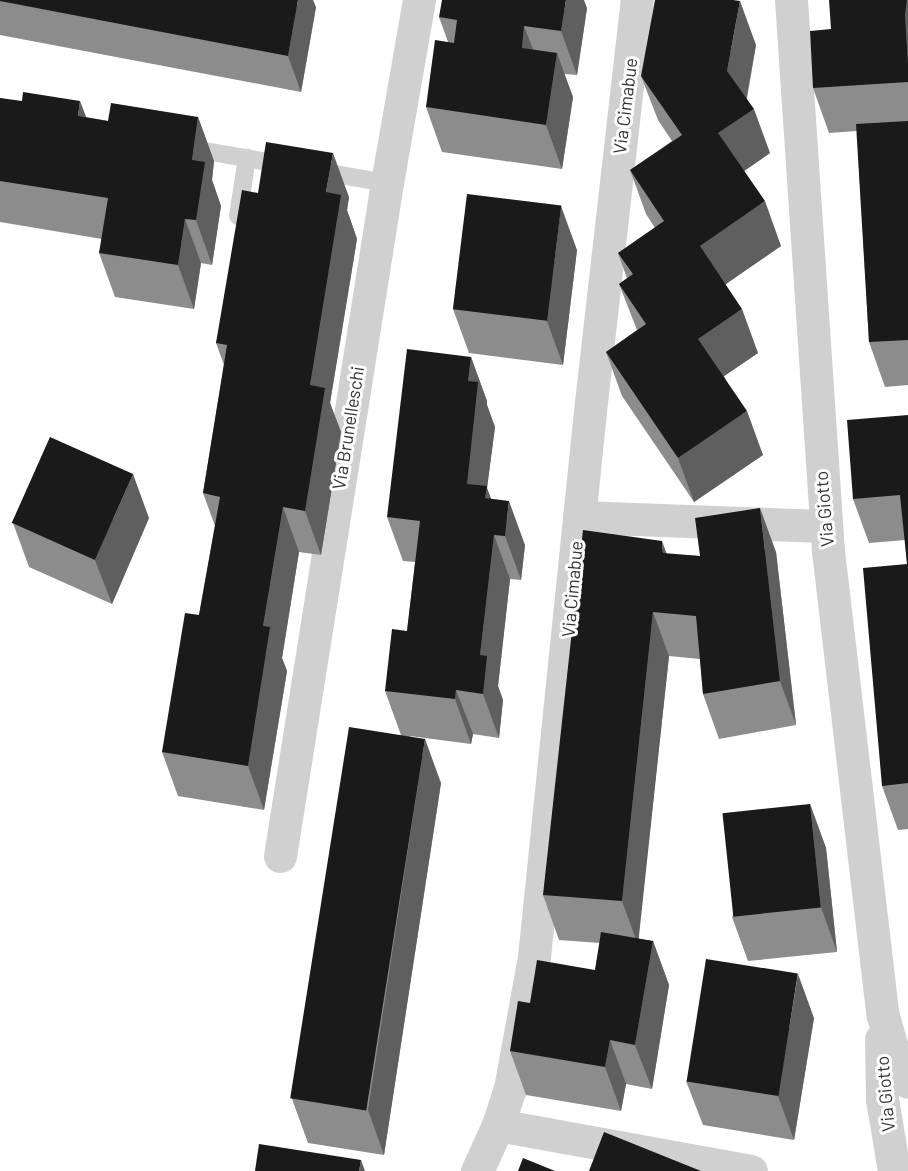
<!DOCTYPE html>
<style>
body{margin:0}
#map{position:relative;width:908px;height:1171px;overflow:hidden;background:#fff;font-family:Barlow,sans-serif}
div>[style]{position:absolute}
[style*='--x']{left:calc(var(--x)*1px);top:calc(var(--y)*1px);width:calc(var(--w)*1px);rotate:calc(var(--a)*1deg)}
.service>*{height:18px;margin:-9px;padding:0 9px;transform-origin:9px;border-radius:9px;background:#d0d0d0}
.minor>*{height:33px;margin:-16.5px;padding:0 16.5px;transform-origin:16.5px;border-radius:16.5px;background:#d0d0d0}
.wall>*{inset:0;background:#8c8c8c}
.shaded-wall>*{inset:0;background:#5f5f5f}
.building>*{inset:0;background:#1a1a1a;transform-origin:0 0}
span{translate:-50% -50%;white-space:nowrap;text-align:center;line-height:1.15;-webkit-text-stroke:6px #fff;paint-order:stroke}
.street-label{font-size:18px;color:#333}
</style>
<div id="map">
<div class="service">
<i style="--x:188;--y:148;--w:98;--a:9.9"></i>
<i style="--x:318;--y:171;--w:70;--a:9.9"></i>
<i style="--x:238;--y:216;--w:59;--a:-81.2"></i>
</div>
<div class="minor">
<i style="--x:791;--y:0;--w:552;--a:86.16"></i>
<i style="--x:828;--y:551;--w:468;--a:83.3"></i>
<i style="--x:883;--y:1016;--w:44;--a:74.1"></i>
<i style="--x:895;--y:1058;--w:27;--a:62"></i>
<i style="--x:579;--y:517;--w:246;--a:2.1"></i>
<i style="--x:280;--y:856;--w:681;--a:-80.97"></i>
<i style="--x:387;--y:183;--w:186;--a:-80.1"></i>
<i style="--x:881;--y:1039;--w:60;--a:89"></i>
<i style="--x:882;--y:1099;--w:73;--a:80.5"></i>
<i style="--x:498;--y:1125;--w:257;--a:10.3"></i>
<i style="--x:477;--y:1171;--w:51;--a:-65.5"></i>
<i style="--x:498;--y:1125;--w:38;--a:-72"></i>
<i style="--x:510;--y:1089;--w:134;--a:-79.7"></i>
<i style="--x:534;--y:957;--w:558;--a:-84.14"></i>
<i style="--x:591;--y:402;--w:405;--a:-83.5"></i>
</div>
<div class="wall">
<i style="clip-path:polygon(0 0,316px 7px,301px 92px,0 35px)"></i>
<i style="clip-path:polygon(908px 0,908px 385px,885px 387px,869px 342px,857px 131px,829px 133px,813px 88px,831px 29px)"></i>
<i style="clip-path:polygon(587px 8px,577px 75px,564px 74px,573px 97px,562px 169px,442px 152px,426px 107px,448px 42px,439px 17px)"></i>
<i style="clip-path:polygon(756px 45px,747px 99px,770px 153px,744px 171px,781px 246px,725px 284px,758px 353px,724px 376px,763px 455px,694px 502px,622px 396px,606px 352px,637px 330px,619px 284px,627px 278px,618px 253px,655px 228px,646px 214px,630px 170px,672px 141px,658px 120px,641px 76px)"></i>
<i style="clip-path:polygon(0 98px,86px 117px,108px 121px,198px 117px,214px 161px,212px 180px,221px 206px,212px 265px,201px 263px,194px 309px,115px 297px,99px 253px,102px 239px,0 222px)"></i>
<i style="clip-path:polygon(258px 193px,349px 197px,347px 210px,357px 239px,330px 403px,341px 432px,321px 555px,299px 552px,282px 658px,287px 671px,264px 810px,178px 796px,162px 752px,199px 615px,215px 526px,203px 493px,224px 365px,216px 343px)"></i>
<i style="clip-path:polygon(577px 250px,563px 365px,469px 353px,453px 309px)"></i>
<i style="clip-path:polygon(471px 357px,487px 401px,487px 405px,495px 427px,487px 488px,491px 499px,525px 545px,521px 580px,510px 579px,498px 686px,503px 700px,499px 738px,473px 734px,471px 744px,410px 736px,441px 783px,384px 1155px,308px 1143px,292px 1099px,401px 735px,385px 691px,407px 631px,415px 562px,403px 561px,387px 517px)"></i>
<i style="clip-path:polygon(908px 415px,908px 829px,898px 830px,882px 786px,907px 564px,905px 540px,869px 543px,853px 499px)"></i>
<i style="clip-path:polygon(149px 518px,112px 604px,29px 567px,13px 523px)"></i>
<i style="clip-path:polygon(776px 552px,796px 725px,719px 739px,703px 694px,700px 659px,669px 656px,638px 939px,653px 941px,669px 985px,652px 1089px,626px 1084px,621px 1111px,526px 1095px,510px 1051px,530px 1003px,595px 970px,600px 943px,559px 940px,543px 895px,666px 554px,700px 556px)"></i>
<i style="clip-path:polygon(810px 804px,826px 848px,837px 952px,748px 961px,732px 917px)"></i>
<i style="clip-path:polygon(814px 1018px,794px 1140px,703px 1125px,686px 1081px)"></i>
</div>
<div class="shaded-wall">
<i style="clip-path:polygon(298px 0,313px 0,316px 7px,301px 92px,288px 56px)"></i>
<i style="clip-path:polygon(566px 0,584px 0,587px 8px,577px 75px,561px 31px)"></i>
<i style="clip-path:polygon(907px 0,908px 0,908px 63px,905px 15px)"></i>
<i style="clip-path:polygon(740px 1px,756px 45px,743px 116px,727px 71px)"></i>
<i style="clip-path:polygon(524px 26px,541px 70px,522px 48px)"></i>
<i style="clip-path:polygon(557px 53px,573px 97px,562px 169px,546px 125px)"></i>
<i style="clip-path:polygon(80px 101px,97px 145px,78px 116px)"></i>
<i style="clip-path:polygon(754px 109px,770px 153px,734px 178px,718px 133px)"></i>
<i style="clip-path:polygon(198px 117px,214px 161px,212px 180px,221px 206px,212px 265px,196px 220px,192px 160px)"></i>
<i style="clip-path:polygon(333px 153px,349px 197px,347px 210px,357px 239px,330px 403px,341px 432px,321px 555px,305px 511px,310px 385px,326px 192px)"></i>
<i style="clip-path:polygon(765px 201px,781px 246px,716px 291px,700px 246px)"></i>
<i style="clip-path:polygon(561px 206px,577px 250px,563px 365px,547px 321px)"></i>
<i style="clip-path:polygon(185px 219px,201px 263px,194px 309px,178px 265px)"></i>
<i style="clip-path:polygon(742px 309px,758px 353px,714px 383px,698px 339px)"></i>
<i style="clip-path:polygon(471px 357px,487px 401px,487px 405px,495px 427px,487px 488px,503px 530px,467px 484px,468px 381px)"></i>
<i style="clip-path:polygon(747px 411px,763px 455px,694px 502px,678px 458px)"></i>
<i style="clip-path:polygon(133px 474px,149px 518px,112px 604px,95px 560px)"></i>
<i style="clip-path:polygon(509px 501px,525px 545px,521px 580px,505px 536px)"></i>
<i style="clip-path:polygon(283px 507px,299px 552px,282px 658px,287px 671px,264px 810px,248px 766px,263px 626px)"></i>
<i style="clip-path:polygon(760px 508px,776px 552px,796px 725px,780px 681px)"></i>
<i style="clip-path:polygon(494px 535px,510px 579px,498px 686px,503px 700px,499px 738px,483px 694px,480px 655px)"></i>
<i style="clip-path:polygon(662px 541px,678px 585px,663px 553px)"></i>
<i style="clip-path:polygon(653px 612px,669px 656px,638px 945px,622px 901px)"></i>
<i style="clip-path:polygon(456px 690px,473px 734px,471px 744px,455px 699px)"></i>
<i style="clip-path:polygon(425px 739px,441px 783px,384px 1155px,368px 1110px)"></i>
<i style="clip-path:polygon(810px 804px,826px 848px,837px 952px,821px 907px)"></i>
<i style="clip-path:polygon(653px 941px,669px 985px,652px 1089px,635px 1045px)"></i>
<i style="clip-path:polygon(798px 974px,814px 1018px,794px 1140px,778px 1096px)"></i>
<i style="clip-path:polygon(610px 1040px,626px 1084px,621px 1111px,605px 1067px)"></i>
<i style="clip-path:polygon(361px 1160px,365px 1171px,359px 1171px)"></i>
</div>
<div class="building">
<i style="clip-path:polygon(0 0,298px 0,288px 56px,0 1px)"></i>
<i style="clip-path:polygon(442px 0,566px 0,561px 31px,524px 26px,522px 48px,557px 53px,546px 125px,426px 107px,435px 40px,454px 43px,457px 20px,439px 17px)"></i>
<i style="clip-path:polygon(655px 0,733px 0,740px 1px,727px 71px,754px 109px,718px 133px,765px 201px,700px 246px,742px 309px,698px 339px,747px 411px,678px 458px,606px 352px,646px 324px,619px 284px,633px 274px,618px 253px,664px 221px,630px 170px,682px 135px,641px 76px)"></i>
<i style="clip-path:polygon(829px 0,907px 0,905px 15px,908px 63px,908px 82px,813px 88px,810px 31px,831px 29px)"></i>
<i style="clip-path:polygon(23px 92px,80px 101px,78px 116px,108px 121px,111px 103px,198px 117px,192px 160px,205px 162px,196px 220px,185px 219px,178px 265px,99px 253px,108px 198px,0 181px,0 98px,22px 101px)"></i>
<i style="clip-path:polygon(908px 121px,908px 340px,869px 342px,856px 124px)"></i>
<i style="clip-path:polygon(266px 142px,333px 153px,326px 192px,341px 195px,310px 385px,325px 388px,305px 511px,283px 507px,263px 626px,270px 627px,248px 766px,162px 752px,185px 613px,199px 615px,220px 497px,203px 493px,227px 345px,216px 343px,242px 190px,258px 193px)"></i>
<i style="left:467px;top:194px;width:95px;height:116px;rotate:7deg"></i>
<i style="clip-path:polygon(407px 349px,471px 357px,468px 381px,478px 382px,467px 484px,487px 486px,485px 498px,509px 501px,505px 536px,494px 535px,480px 655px,487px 656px,483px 694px,456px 690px,455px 699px,385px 691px,392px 629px,407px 631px,420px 521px,387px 517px)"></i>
<i style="clip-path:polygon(908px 415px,908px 783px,882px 786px,863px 568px,907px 564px,900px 495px,853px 499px,847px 420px)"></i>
<i style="left:50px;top:437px;width:91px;height:94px;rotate:24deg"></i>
<i style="clip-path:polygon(760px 508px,780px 681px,703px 694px,696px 616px,653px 612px,622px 901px,543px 895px,583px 530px,662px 541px,663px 553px,700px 556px,695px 518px)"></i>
<i style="left:349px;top:727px;width:77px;height:376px;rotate:9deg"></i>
<i style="left:810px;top:804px;width:104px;height:88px;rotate:84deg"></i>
<i style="clip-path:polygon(601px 932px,653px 941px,635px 1045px,610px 1040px,605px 1067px,510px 1051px,518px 1001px,530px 1003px,537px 960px,595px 970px)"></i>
<i style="left:706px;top:959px;width:93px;height:124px;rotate:9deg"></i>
<i style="clip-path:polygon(604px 1132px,701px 1171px,589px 1171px)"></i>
<i style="clip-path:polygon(259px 1144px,361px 1160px,359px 1171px,255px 1171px)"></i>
<i style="clip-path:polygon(523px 1158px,555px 1171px,518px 1171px)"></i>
</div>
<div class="street-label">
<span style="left:625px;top:106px;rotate:-83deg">Via Cimabue</span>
<span style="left:348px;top:428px;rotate:-81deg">Via Brunelleschi</span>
<span style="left:824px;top:509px;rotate:-95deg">Via Giotto</span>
<span style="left:572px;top:589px;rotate:-85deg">Via Cimabue</span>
<span style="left:885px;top:1094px;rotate:-95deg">Via Giotto</span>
</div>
</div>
